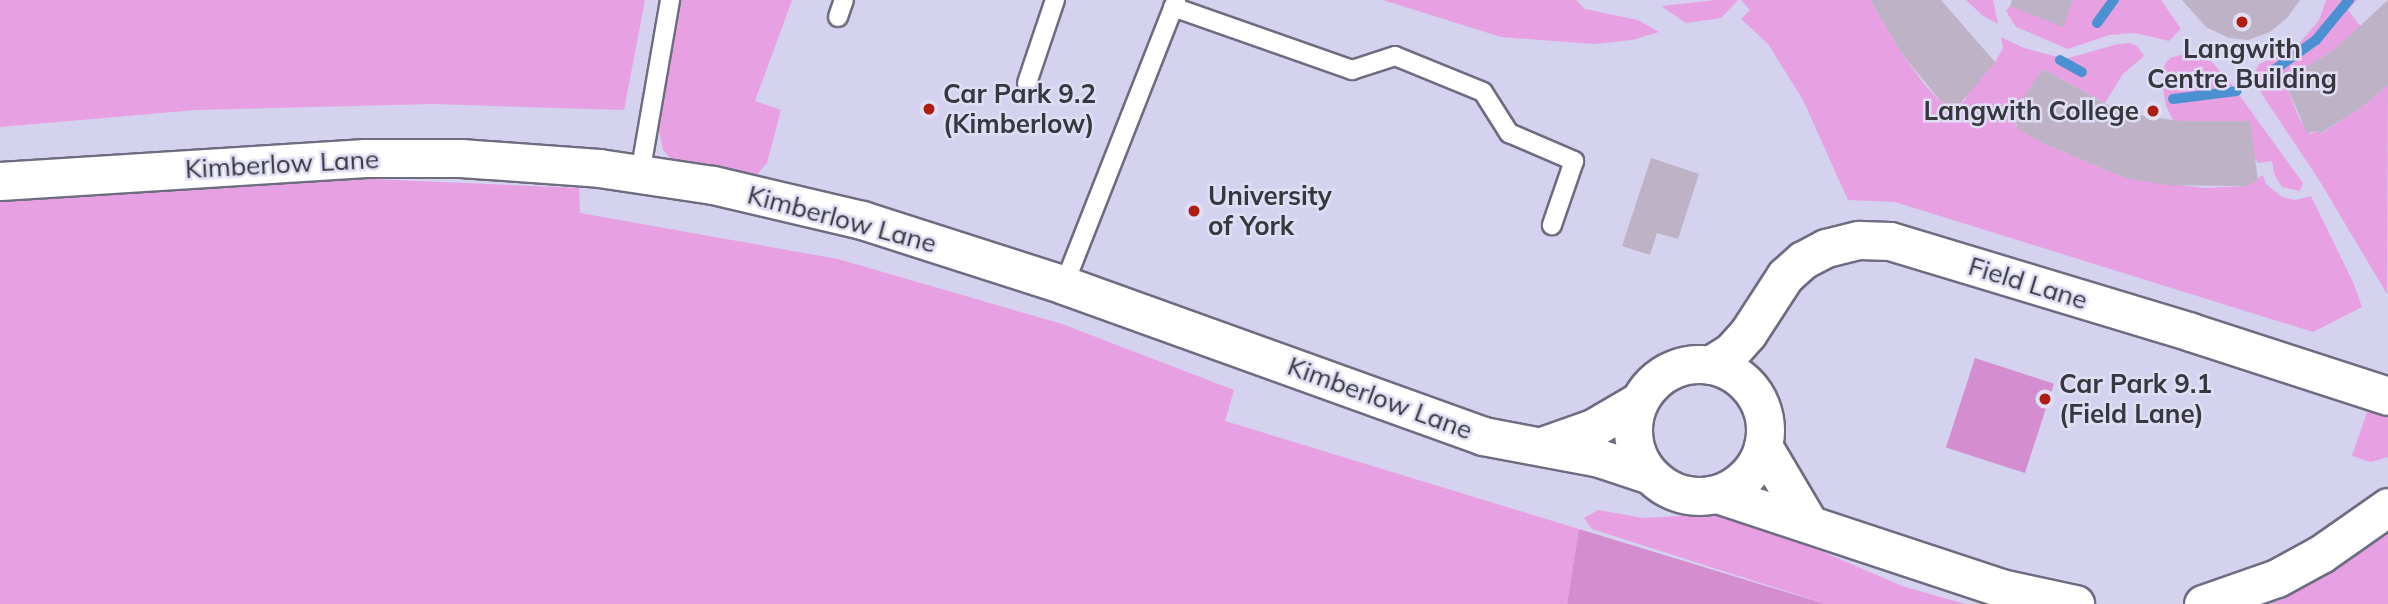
<!DOCTYPE html>
<style>
body{margin:0}
#map{position:relative;width:2388px;height:604px;overflow:hidden;background:#dfdef4;font-family:Mulish,sans-serif}
div>[style]{position:absolute}
[style*='--x']{left:calc(var(--x)*1px);top:calc(var(--y)*1px);width:calc(var(--w)*1px);rotate:calc(var(--a)*1deg)}
.built>*{inset:0;background:#d4d2ee}
.green>*{inset:0;background:#e7a0e1}
.forest>*{inset:0;background:#d48ecf;transform-origin:0 0}
.stream>*{height:10px;margin:-5px;padding:0 5px;transform-origin:5px;border-radius:5px;background:#4b91d1}
.building>*{inset:0;background:#bdb2c6}
.roads{filter:drop-shadow(2px 0 #6e6c80) drop-shadow(-2px 0 #6e6c80) drop-shadow(0 2px #6e6c80) drop-shadow(0 -2px #6e6c80)}
.lane>*{height:18px;margin:-9px;padding:0 9px;transform-origin:9px;border-radius:9px;background:#fff}
.street>*{height:37px;margin:-18.5px;padding:0 18.5px;transform-origin:18.5px;border-radius:18.5px;background:#fff}
.street>.ring{margin:-18.5px;padding:0;box-sizing:content-box;background:none;border:37px solid #fff;border-radius:50%}
.dots>*{width:19px;height:19px;translate:-50% -50%;box-sizing:border-box;border:4px solid #dfdef4;border-radius:50%}
span{translate:-50% -50%;white-space:nowrap;text-align:center;line-height:1.15;-webkit-text-stroke:5px #dfdef4;paint-order:stroke}
.poi-label{font-size:26px;color:#37373f;font-weight:700}
.left{translate:0 -50%;text-align:left}
.right{translate:-100% -50%;text-align:right}
.street-label{font-size:26px;color:#37373f}
</style>
<div id="map">
<div class="built">
<i style="clip-path:polygon(0 0,2388px 0,2388px 604px,1826px 604px,1702px 567px,0 604px)"></i>
</div>
<div class="green">
<i style="clip-path:polygon(0 0,645px 0,624px 110px,432px 104px,196px 110px,0 127px)"></i>
<i style="clip-path:polygon(679px 0,792px 0,755px 101px,781px 110px,767px 163px,753px 179px,677px 165px,663px 150px,656px 115px)"></i>
<i style="clip-path:polygon(1383px 0,1576px 0,1585px 9px,1638px 20px,1659px 32px,1632px 40px,1594px 44px,1501px 37px)"></i>
<i style="clip-path:polygon(1716px 0,1738px 0,1721px 18px,1686px 23px,1661px 6px)"></i>
<i style="clip-path:polygon(1741px 0,1870px 0,1902px 54px,1925px 85px,1943px 104px,1946px 101px,1954px 108px,1965px 100px,1970px 89px,1995px 62px,2003px 48px,2001px 37px,2024px 48px,2065px 59px,2118px 44px,2129px 43px,2137px 46px,2144px 56px,2122px 75px,2105px 103px,2043px 69px,2023px 101px,2016px 104px,2010px 121px,2040px 142px,2125px 178px,2203px 188px,2246px 186px,2263px 175px,2266px 184px,2282px 197px,2295px 200px,2311px 196px,2353px 282px,2362px 307px,2313px 332px,1895px 202px,1848px 200px,1803px 100px,1768px 44px,1741px 19px,1750px 10px)"></i>
<i style="clip-path:polygon(1966px 0,1993px 0,1998px 24px,1983px 16px)"></i>
<i style="clip-path:polygon(2073px 0,2161px 0,2181px 29px,2169px 41px,2135px 33px,2109px 35px,2068px 49px,2016px 27px,2006px 11px,2010px 6px,2063px 26px)"></i>
<i style="clip-path:polygon(2326px 0,2357px 0,2348px 10px,2361px 27px,2334px 50px,2284px 80px,2299px 118px,2310px 134px,2318px 131px,2320px 134px,2359px 109px,2388px 85px,2387px 294px,2319px 180px,2263px 96px,2253px 75px,2259px 64px,2290px 51px,2298px 45px,2319px 20px)"></i>
<i style="clip-path:polygon(2184px 54px,2209px 59px,2229px 81px,2303px 183px,2300px 191px,2282px 187px,2274px 174px,2272px 161px,2258px 163px,2254px 156px,2173px 120px,2166px 106px,2162px 80px,2165px 64px,2170px 58px)"></i>
<i style="clip-path:polygon(303px 176px,579px 188px,580px 213px,838px 259px,1062px 324px,1234px 390px,1225px 421px,1579px 529px,1567px 604px,0 604px,0 195px)"></i>
<i style="clip-path:polygon(2367px 412px,2388px 414px,2388px 457px,2371px 462px,2352px 456px)"></i>
<i style="clip-path:polygon(1598px 510px,1643px 518px,1719px 514px,1763px 526px,1902px 586px,1965px 604px,1826px 604px,1592px 529px,1584px 518px)"></i>
<i style="clip-path:polygon(2388px 530px,2388px 604px,2270px 604px,2317px 579px)"></i>
</div>
<div class="forest">
<i style="left:1975px;top:358px;width:83px;height:94px;rotate:18deg"></i>
<i style="clip-path:polygon(1579px 529px,1786px 592px,1826px 604px,1567px 604px)"></i>
</div>
<div class="stream">
<i style="--x:2097;--y:23;--w:29;--a:-54"></i>
<i style="--x:2060;--y:60;--w:25;--a:29"></i>
<i style="--x:2274;--y:70;--w:52;--a:-35.5"></i>
<i style="--x:2316;--y:40;--w:52;--a:-50.5"></i>
<i style="--x:2173;--y:99;--w:64;--a:-7.1"></i>
</div>
<div class="building">
<i style="clip-path:polygon(1870px 0,1941px 0,1995px 62px,1958px 106px,1951px 107px,1946px 101px,1943px 104px,1902px 54px)"></i>
<i style="clip-path:polygon(2012px 0,2073px 0,2063px 27px,2010px 6px)"></i>
<i style="clip-path:polygon(2182px 0,2300px 0,2287px 18px,2270px 32px,2248px 40px,2229px 38px,2206px 27px)"></i>
<i style="clip-path:polygon(2388px 0,2388px 85px,2359px 109px,2319px 134px,2318px 131px,2307px 133px,2284px 80px,2334px 50px)"></i>
<i style="clip-path:polygon(2043px 69px,2108px 105px,2139px 115px,2180px 121px,2250px 121px,2258px 180px,2247px 186px,2233px 186px,2166px 185px,2125px 178px,2040px 142px,2016px 128px,2018px 125px,2009px 121px,2009px 117px)"></i>
<i style="clip-path:polygon(1651px 158px,1699px 174px,1678px 239px,1657px 233px,1650px 255px,1622px 246px)"></i>
</div>
<div class="roads">
<div class="lane">
<i style="--x:1173;--y:7;--w:190;--a:19.4"></i>
<i style="--x:1352;--y:70;--w:45;--a:-18"></i>
<i style="--x:1395;--y:56;--w:95;--a:22.2"></i>
<i style="--x:1483;--y:92;--w:49;--a:57.6"></i>
<i style="--x:1509;--y:133;--w:71;--a:23.3"></i>
<i style="--x:1574;--y:161;--w:68;--a:109"></i>
<i style="--x:838;--y:17;--w:18;--a:-71"></i>
<i style="--x:1027;--y:83;--w:88;--a:-71.4"></i>
<i style="--x:640;--y:174;--w:177;--a:-80.2"></i>
<i style="--x:1064;--y:285;--w:306;--a:-68.5"></i>
</div>
<div class="street">
<i style="--x:0;--y:181;--w:366;--a:-3.6"></i>
<i style="--x:365;--y:158;--w:96;--a:0"></i>
<i style="--x:461;--y:158;--w:138;--a:4.1"></i>
<i style="--x:599;--y:168;--w:115;--a:8.5"></i>
<i style="--x:713;--y:185;--w:153;--a:13.2"></i>
<i style="--x:862;--y:220;--w:212;--a:17.8"></i>
<i style="--x:1064;--y:285;--w:445;--a:19.8"></i>
<i style="--x:1483;--y:436;--w:118;--a:10.7"></i>
<i style="--x:1599;--y:458;--w:54;--a:18.4"></i>
<i class="ring" style="left:1633px;top:364px;width:95px;height:95px"></i>
<i style="--x:1710;--y:365;--w:25;--a:-32"></i>
<i style="--x:1731;--y:352;--w:25;--a:-48"></i>
<i style="--x:1748;--y:333;--w:68;--a:-57"></i>
<i style="--x:1785;--y:276;--w:24;--a:-42"></i>
<i style="--x:1803;--y:260;--w:26;--a:-28"></i>
<i style="--x:1826;--y:248;--w:34;--a:-14"></i>
<i style="--x:1859;--y:240;--w:31;--a:2"></i>
<i style="--x:1890;--y:241;--w:314;--a:16.8"></i>
<i style="--x:2191;--y:332;--w:207;--a:18"></i>
<i style="--x:1542;--y:446;--w:54;--a:-19.4"></i>
<i style="--x:1593;--y:428;--w:53;--a:-30.4"></i>
<i style="--x:1763;--y:446;--w:88;--a:59.4"></i>
<i style="--x:1717;--y:494;--w:299;--a:18.3"></i>
<i style="--x:2001;--y:588;--w:76;--a:12.2"></i>
<i style="--x:2203;--y:604;--w:78;--a:-19.4"></i>
<i style="--x:2277;--y:578;--w:50;--a:-28.6"></i>
<i style="--x:2321;--y:554;--w:82;--a:-35"></i>
</div>
</div>
<div class="dots">
<i style="left:2242px;top:22px;background:#ad1d10"></i>
<i style="left:929px;top:109px;background:#ad1d10"></i>
<i style="left:2153px;top:111px;background:#ad1d10"></i>
<i style="left:1194px;top:211px;background:#ad1d10"></i>
<i style="left:2045px;top:399px;background:#ad1d10"></i>
</div>
<div class="poi-label">
<span style="left:2242px;top:64px">Langwith<br>Centre Building</span>
<span class="left" style="left:943px;top:109px">Car Park 9.2<br>(Kimberlow)</span>
<span class="right" style="left:2139px;top:111px">Langwith College</span>
<span class="left" style="left:1208px;top:211px">University<br>of York</span>
<span class="left" style="left:2059px;top:399px">Car Park 9.1<br>(Field Lane)</span>
</div>
<div class="street-label">
<span style="left:282px;top:164px;rotate:-3deg">Kimberlow Lane</span>
<span style="left:842px;top:219px;rotate:15deg">Kimberlow Lane</span>
<span style="left:2028px;top:283px;rotate:17deg">Field Lane</span>
<span style="left:1380px;top:398px;rotate:20deg">Kimberlow Lane</span>
</div>
</div>
